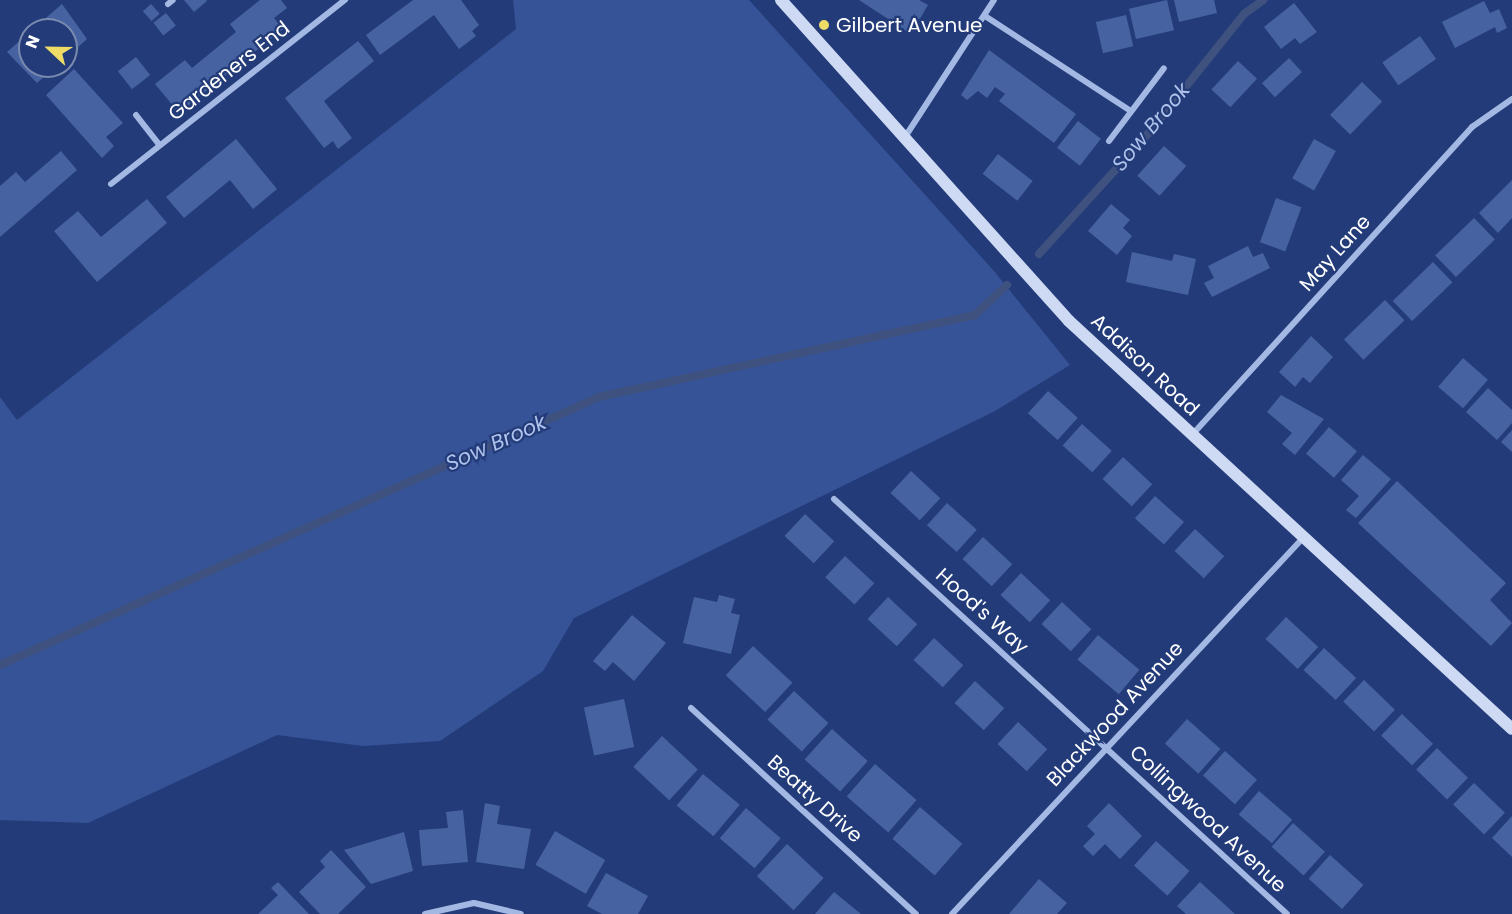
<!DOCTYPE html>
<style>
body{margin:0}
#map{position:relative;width:1512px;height:914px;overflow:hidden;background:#233c79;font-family:Poppins,sans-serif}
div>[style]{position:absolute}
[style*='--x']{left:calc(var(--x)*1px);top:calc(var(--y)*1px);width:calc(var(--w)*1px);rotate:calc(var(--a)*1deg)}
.green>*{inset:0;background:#365397}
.stream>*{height:8px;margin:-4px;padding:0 4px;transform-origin:4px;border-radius:4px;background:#3f527f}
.building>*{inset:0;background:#4762a0;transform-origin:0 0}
.street>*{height:6px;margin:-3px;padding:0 3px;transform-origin:3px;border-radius:3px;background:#a4b8e4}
.secondary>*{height:12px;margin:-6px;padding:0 6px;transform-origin:6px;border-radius:6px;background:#ced9f4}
.dots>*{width:16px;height:16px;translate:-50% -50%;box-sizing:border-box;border:3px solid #233c79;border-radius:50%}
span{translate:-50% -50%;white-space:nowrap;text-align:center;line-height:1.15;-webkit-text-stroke:4.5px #233c79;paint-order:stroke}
.poi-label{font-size:20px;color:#fff}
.left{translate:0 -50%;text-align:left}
.street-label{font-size:20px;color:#fff}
.water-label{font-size:21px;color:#afc2ec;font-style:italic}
.north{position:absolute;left:18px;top:18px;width:60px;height:60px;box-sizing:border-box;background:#233c79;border:2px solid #7b8aaf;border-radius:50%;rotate:292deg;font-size:16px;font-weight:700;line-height:24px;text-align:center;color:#fff}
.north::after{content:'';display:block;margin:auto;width:21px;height:27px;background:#efdc67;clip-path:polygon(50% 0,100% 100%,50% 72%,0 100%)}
</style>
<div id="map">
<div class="green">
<i style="clip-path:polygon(513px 0,749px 0,994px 271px,1070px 365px,995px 411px,574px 618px,543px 671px,440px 741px,363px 746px,277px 735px,88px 823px,0 820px,0 397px,17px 420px,516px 29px)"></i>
</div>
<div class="stream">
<i style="--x:1039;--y:254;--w:162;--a:-47.8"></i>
<i style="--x:1148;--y:134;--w:154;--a:-51.3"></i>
<i style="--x:1244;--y:14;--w:24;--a:-36"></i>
<i style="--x:0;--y:665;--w:656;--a:-24.1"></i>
<i style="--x:599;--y:397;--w:385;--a:-12.3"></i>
<i style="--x:975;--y:315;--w:44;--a:-43.2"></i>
</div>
<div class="building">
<i style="clip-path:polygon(184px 0,206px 0,207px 1px,194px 12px)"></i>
<i style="clip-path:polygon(260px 0,281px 0,287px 8px,274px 18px,283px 29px,179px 113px,155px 84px,185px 60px,192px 68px,236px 32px,230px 24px)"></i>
<i style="clip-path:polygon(413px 0,461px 0,479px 25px,472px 31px,476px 36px,459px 49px,434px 15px,380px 55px,366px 35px)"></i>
<i style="clip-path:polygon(859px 0,919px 0,928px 5px,911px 34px)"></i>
<i style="left:1167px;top:0;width:31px;height:39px;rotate:77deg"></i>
<i style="clip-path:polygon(1174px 0,1214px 0,1217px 13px,1179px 22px)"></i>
<i style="clip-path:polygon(1484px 1px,1490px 13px,1499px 9px,1507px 28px,1497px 33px,1495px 27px,1455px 48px,1442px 22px)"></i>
<i style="clip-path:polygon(1294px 3px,1317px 32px,1300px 44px,1295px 38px,1281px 49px,1264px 27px)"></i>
<i style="clip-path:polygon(62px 4px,87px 39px,66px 58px,66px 30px,32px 30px)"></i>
<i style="left:151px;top:4px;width:13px;height:11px;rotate:48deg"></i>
<i style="left:166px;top:13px;width:16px;height:16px;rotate:52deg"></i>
<i style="left:1126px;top:15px;width:32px;height:31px;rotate:77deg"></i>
<i style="clip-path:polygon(30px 32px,30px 66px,56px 66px,37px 83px,7px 52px)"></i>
<i style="left:1420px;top:36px;width:28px;height:46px;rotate:55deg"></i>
<i style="clip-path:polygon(358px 41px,374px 61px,324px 101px,352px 138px,338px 149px,333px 141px,324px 148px,285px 98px)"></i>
<i style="clip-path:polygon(989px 50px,1076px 114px,1054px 143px,999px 101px,1005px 94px,995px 87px,987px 98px,978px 91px,967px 100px,961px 95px)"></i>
<i style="left:136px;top:57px;width:23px;height:23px;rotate:52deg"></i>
<i style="left:1289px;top:58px;width:19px;height:37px;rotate:47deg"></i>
<i style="left:1238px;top:61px;width:26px;height:39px;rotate:43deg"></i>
<i style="clip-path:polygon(74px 69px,123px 123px,106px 137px,114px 146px,102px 158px,46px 95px)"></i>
<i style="left:1362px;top:82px;width:28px;height:46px;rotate:44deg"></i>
<i style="left:1078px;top:121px;width:29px;height:34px;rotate:38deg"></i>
<i style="clip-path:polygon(236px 139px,277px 189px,253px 209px,230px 180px,184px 218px,166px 197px)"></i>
<i style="left:1314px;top:139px;width:25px;height:45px;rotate:29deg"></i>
<i style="left:1164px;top:146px;width:30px;height:40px;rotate:42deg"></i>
<i style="clip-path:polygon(61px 151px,77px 170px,0 237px,0 186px,16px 172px,25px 182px)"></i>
<i style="left:998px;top:154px;width:44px;height:25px;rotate:38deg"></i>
<i style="clip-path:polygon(1512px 180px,1512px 218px,1498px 233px,1479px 213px)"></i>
<i style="left:1276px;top:198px;width:27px;height:47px;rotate:20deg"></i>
<i style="clip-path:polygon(147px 199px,167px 223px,97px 282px,54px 231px,78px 211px,101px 237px)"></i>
<i style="clip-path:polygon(1111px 204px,1130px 220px,1123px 228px,1132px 236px,1117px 255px,1088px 231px)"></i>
<i style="left:1474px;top:218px;width:30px;height:54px;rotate:46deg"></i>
<i style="clip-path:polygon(1248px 246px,1253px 257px,1263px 253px,1270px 268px,1212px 297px,1204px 283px,1214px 278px,1208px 266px)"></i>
<i style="clip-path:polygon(1132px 252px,1172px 261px,1174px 254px,1196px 259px,1188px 295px,1126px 282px)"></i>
<i style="left:1433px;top:262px;width:28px;height:56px;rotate:46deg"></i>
<i style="left:1385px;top:300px;width:28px;height:57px;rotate:46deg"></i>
<i style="clip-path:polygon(1311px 336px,1333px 357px,1310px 383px,1303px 377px,1295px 387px,1279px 372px)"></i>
<i style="left:1463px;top:358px;width:33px;height:38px;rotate:41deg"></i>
<i style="clip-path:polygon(1488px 388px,1512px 410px,1512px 423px,1497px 440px,1466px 412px)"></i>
<i style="left:1048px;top:391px;width:40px;height:30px;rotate:42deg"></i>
<i style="clip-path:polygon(1281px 395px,1324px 419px,1295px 455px,1282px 444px,1292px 433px,1267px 412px)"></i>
<i style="left:1082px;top:424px;width:40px;height:29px;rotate:42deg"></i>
<i style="left:1329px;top:427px;width:37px;height:35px;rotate:41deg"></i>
<i style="clip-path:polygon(1512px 430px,1512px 452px,1501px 442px)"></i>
<i style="clip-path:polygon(1363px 455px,1391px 479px,1356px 518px,1346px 510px,1359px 496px,1341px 480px)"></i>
<i style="left:1123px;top:457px;width:40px;height:30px;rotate:43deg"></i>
<i style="left:911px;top:471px;width:40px;height:30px;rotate:43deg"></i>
<i style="clip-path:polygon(1397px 481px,1506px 583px,1490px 600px,1512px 623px,1491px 646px,1358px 523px)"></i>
<i style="left:1155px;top:496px;width:39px;height:30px;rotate:42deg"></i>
<i style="left:947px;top:503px;width:40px;height:30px;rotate:42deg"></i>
<i style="left:805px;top:514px;width:40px;height:30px;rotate:43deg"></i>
<i style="left:1195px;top:529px;width:40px;height:30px;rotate:43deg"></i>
<i style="left:983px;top:537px;width:40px;height:30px;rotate:43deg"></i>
<i style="left:845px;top:556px;width:40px;height:29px;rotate:43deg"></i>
<i style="left:1021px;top:573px;width:40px;height:30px;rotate:43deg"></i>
<i style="clip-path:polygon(719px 595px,735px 599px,731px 613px,740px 615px,731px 654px,683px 643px,694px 597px,717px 602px)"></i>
<i style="left:888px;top:597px;width:40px;height:30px;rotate:43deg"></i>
<i style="left:1062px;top:602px;width:40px;height:30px;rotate:43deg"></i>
<i style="clip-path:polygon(632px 615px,666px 643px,634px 681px,613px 662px,605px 671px,593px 661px)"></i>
<i style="left:1286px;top:617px;width:44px;height:30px;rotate:43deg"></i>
<i style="left:1098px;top:635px;width:54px;height:32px;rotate:40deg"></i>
<i style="left:934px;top:638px;width:40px;height:30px;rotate:43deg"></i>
<i style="left:753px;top:646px;width:54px;height:40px;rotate:43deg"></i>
<i style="left:1324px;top:648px;width:44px;height:30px;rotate:43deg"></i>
<i style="left:1364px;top:680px;width:43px;height:30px;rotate:44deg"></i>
<i style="left:975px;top:681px;width:40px;height:30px;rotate:43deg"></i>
<i style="left:794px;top:691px;width:47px;height:39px;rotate:43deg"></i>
<i style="left:624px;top:699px;width:49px;height:41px;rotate:78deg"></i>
<i style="left:1402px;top:714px;width:43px;height:30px;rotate:44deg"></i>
<i style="left:1187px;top:719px;width:45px;height:33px;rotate:42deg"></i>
<i style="left:1018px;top:722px;width:40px;height:30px;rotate:43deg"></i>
<i style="left:832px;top:729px;width:48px;height:41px;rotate:42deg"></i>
<i style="left:662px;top:736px;width:49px;height:42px;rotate:43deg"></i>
<i style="left:1437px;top:748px;width:43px;height:30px;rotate:44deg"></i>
<i style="left:1225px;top:751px;width:43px;height:33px;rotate:42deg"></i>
<i style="left:875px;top:764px;width:55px;height:43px;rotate:41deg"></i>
<i style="left:703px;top:774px;width:48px;height:41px;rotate:40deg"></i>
<i style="left:1474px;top:783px;width:43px;height:30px;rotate:44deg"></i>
<i style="left:1259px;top:791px;width:44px;height:31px;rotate:41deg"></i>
<i style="clip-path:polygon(485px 803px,500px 806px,497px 824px,531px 829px,524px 869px,476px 862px)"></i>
<i style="clip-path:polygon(1109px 803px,1142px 836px,1120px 859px,1105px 844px,1093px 856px,1083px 846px,1095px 834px,1087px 826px)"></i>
<i style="left:920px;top:807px;width:56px;height:42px;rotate:41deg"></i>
<i style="left:746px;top:808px;width:46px;height:40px;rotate:41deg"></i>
<i style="clip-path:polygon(463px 810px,468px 862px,422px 866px,419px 830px,448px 828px,446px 812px)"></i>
<i style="clip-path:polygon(1512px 816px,1512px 857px,1492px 838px)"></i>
<i style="left:1293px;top:823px;width:43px;height:32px;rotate:42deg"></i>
<i style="left:555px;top:831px;width:58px;height:39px;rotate:30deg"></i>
<i style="clip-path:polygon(404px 832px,413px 871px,371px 884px,344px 850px)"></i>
<i style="left:1156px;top:841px;width:45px;height:33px;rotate:42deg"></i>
<i style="left:787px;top:844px;width:50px;height:44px;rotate:43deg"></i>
<i style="clip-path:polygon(331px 850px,366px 887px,338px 914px,320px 914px,299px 892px,325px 867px,320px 861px)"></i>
<i style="left:1330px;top:855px;width:45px;height:32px;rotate:42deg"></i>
<i style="clip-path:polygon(606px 873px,648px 896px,638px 914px,602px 914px,587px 906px)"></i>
<i style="clip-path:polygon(1039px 879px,1067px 903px,1057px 914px,1009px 914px)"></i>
<i style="clip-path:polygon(278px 882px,309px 914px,258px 914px,278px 895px,271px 888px)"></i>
<i style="clip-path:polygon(1200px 882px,1235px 914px,1186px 914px,1177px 906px)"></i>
<i style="clip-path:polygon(834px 892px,861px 914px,815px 914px)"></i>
</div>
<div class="street">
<i style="--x:168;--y:4;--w:6;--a:-39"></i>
<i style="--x:985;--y:16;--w:174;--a:33.1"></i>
<i style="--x:136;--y:115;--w:37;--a:52"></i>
<i style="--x:905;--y:137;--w:163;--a:-57"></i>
<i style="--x:1109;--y:141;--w:91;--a:-53"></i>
<i style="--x:111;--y:184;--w:298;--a:-38.2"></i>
<i style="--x:1191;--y:436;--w:418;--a:-47.7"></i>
<i style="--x:1472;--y:127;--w:49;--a:-35"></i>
<i style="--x:834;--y:499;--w:614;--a:42.49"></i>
<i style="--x:691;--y:708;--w:305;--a:42.5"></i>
<i style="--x:425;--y:914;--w:50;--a:-12.7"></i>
<i style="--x:474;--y:903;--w:48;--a:13.2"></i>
<i style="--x:952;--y:914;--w:514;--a:-46.97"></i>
</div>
<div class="secondary">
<i style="--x:781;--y:0;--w:431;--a:48.1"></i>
<i style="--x:1069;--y:321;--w:602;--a:42.64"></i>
</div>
<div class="dots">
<i style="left:824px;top:25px;background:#efdc67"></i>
</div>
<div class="poi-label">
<span class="left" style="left:836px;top:25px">Gilbert Avenue</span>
</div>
<div class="street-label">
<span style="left:229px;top:71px;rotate:-38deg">Gardeners End</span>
<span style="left:1335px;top:253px;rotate:-48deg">May Lane</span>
<span style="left:1145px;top:365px;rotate:43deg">Addison Road</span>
<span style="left:982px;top:611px;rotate:42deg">Hood's Way</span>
<span style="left:1115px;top:714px;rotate:-47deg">Blackwood Avenue</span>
<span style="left:815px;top:799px;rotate:42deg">Beatty Drive</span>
<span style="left:1208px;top:819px;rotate:43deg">Collingwood Avenue</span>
</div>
<div class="water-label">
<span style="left:1151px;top:127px;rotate:-50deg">Sow Brook</span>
<span style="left:496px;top:443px;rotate:-24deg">Sow Brook</span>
</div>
<div class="north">N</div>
</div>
